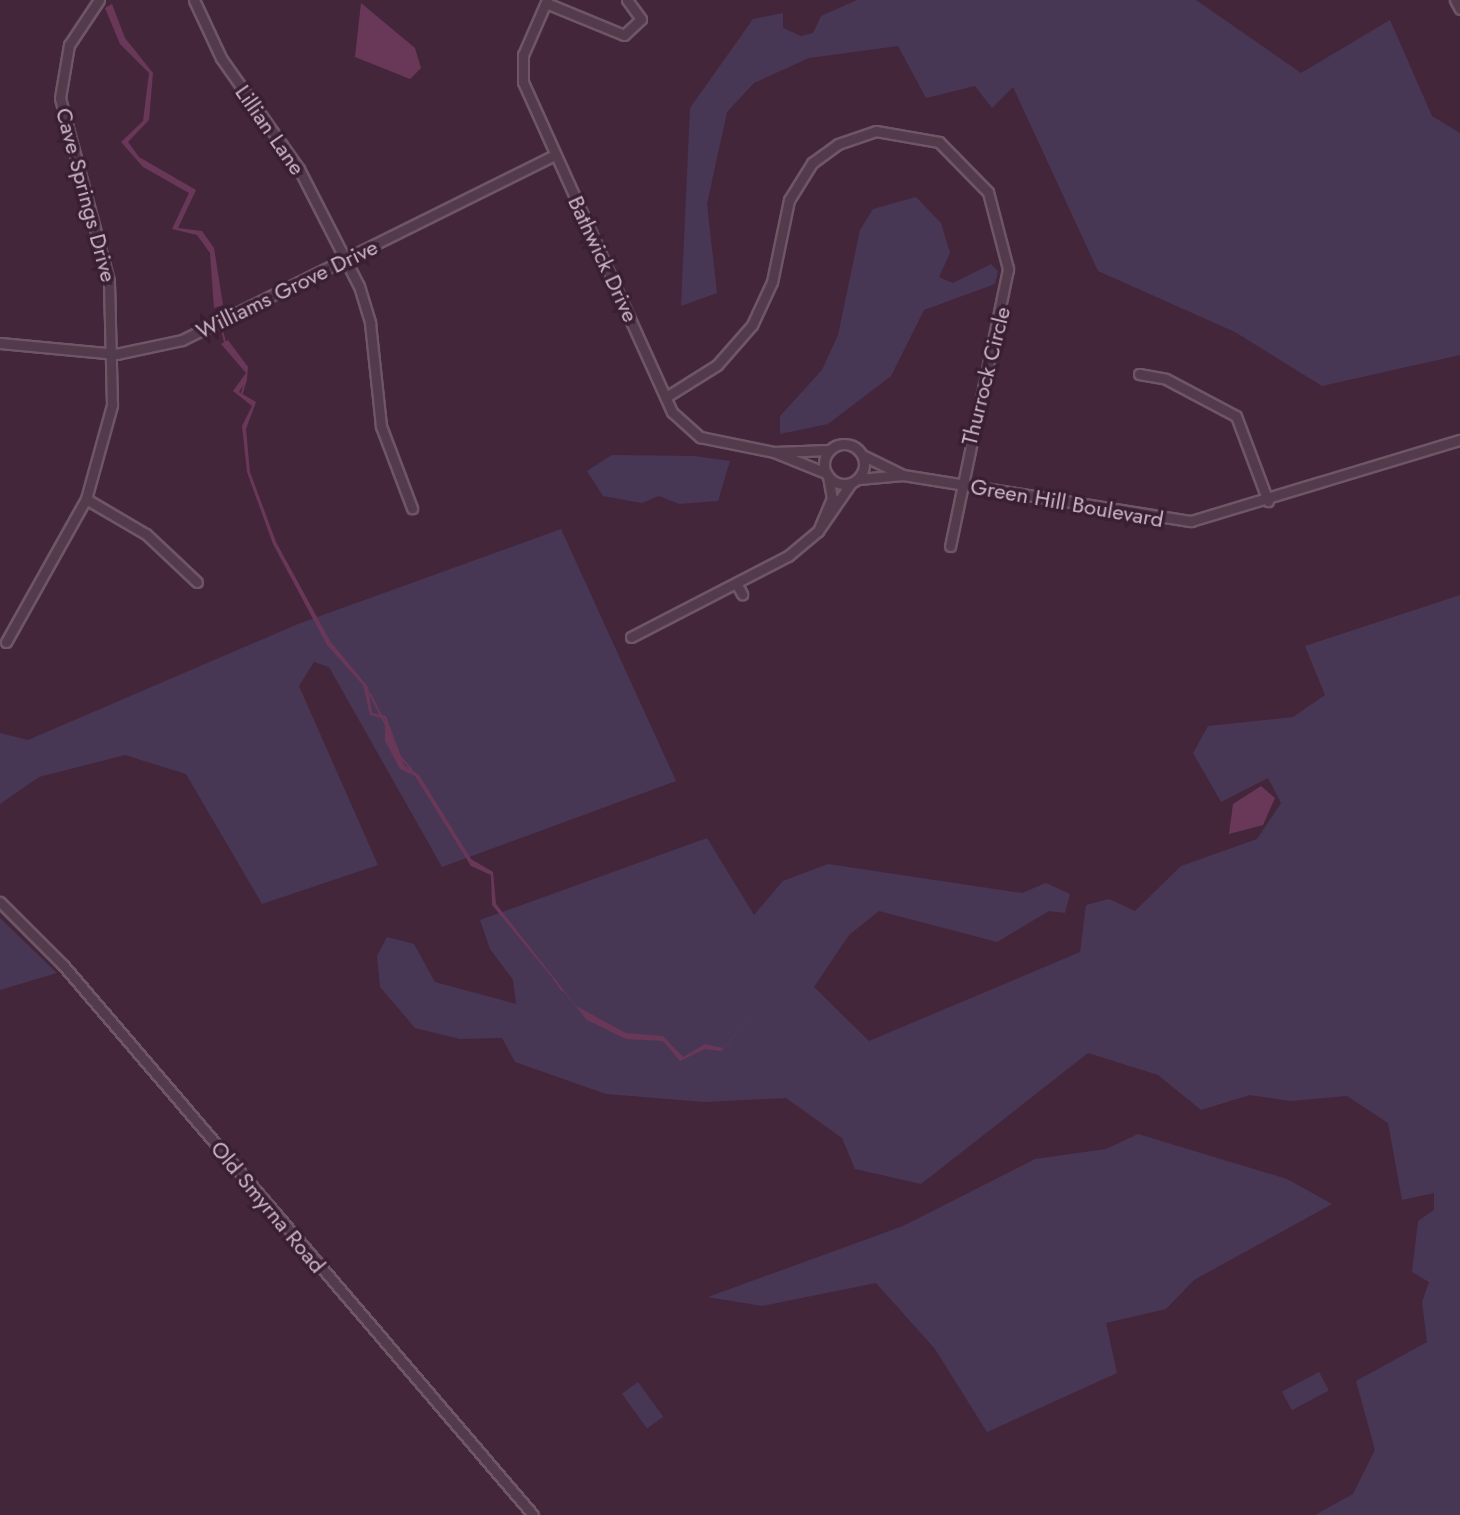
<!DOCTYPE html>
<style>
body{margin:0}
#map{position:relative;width:1460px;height:1515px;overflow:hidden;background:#44263b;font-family:Jost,sans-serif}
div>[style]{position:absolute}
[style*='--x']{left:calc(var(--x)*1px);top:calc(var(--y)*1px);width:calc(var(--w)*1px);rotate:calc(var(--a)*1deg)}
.green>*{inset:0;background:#483655;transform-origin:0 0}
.water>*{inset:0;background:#693859}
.stream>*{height:2px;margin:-1px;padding:0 1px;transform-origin:1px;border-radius:1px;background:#693859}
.roads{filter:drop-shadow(2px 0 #6e5666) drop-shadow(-2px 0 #6e5666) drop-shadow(0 2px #6e5666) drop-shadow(0 -2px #6e5666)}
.minor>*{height:9px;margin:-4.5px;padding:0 4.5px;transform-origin:4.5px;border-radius:4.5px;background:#533b4b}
.minor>.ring{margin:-4.5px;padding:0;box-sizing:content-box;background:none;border:9px solid #533b4b;border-radius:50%}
span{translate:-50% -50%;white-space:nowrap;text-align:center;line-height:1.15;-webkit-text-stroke:7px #391f31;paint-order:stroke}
.street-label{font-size:22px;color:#cdb8c6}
</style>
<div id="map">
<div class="green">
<i style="clip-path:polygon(857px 0,1196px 0,1301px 73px,1390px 20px,1432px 116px,1460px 133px,1460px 355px,1322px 386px,1235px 332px,1098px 271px,1013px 87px,992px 108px,975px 86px,926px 98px,898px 46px,809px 58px,754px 83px,727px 112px,707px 204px,717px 293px,681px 306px,690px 108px,753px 19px,783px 13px,783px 28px,801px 36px,813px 33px,821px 16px)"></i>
<i style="clip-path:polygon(916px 197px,941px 223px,950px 253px,939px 277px,953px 283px,991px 264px,998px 271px,995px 284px,924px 310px,891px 376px,828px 424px,780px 434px,780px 416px,822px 370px,838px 335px,860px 230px,873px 209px)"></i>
<i style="clip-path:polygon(612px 455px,694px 456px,730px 461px,718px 501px,679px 504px,659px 496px,642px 503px,603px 496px,587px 471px)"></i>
<i style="clip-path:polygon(561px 529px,676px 781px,442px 867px,329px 667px,314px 662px,299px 686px,378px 865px,262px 904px,186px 774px,125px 755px,39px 777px,0 804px,0 733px,28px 740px,298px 624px)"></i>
<i style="clip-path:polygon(1460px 595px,1460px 1515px,1315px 1515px,1353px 1494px,1375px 1450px,1356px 1381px,1427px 1342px,1422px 1302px,1429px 1282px,1412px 1272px,1418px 1221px,1434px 1210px,1434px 1193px,1402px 1200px,1388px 1123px,1347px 1096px,1291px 1101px,1250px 1095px,1201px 1110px,1158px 1075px,1088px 1053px,921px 1184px,855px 1169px,842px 1138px,786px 1098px,705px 1102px,606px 1094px,515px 1062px,502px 1038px,460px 1039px,415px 1028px,380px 987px,377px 956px,387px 937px,414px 944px,435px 982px,516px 1004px,513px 980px,490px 949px,480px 920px,707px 838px,754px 915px,783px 881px,828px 864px,1022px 893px,1046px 883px,1070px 894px,1065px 913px,1049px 911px,997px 942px,879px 911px,849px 935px,814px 987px,869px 1041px,1080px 952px,1086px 905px,1109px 899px,1135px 911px,1181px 866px,1257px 839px,1281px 803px,1268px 778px,1221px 802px,1193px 753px,1208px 726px,1293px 717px,1325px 695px,1305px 646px)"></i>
<i style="clip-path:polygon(0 918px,57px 973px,0 990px)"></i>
<i style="clip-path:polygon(1138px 1134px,1287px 1179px,1332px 1204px,1194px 1280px,1166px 1309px,1106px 1323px,1117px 1373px,987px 1432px,935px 1349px,876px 1283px,762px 1306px,708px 1297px,903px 1226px,1035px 1159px,1106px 1149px)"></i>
<i style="left:1319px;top:1372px;width:21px;height:42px;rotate:62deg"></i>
<i style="left:638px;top:1382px;width:43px;height:20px;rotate:54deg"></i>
</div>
<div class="water">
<i style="clip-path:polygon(361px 3px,415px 48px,421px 68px,410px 79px,355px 57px)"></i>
<i style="clip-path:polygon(112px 4px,125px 38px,153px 73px,149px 120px,128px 142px,139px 157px,196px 190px,178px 228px,202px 231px,214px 248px,223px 305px,214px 308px,210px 253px,197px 235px,172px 229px,189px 193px,143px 167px,121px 142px,143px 121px,149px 73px,120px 44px,105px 8px)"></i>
<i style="clip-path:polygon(228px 340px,248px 367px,247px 379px,239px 392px,256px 402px,246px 429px,250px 472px,276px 542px,330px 641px,368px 687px,372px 713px,386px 716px,404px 765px,419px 775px,471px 859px,493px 872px,496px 904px,576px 1006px,626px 1033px,663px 1036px,683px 1057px,705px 1044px,723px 1048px,765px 1002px,721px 1051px,705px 1049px,680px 1061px,663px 1041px,626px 1039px,587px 1020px,492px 905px,491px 875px,471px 866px,415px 776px,400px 769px,385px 741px,385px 719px,370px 715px,363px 685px,327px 645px,273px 544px,247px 472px,242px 426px,252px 406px,233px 391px,246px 373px,221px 344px)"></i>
<i style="clip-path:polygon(1261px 786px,1275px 798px,1263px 825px,1229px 834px,1233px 804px)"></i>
</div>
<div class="stream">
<i style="--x:221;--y:326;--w:16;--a:76"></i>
<i style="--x:241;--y:396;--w:17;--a:-73"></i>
<i style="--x:370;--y:694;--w:37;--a:63"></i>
<i style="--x:398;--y:754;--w:21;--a:49"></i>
<i style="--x:426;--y:788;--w:25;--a:61"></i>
<i style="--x:554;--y:979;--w:14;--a:54"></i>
</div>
<div class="roads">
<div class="minor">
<i style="--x:194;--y:0;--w:64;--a:65"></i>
<i style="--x:221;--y:58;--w:136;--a:54.9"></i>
<i style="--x:299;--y:169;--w:131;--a:62.9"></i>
<i style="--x:359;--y:286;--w:39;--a:73"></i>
<i style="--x:370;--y:323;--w:104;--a:83.9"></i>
<i style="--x:381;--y:426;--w:88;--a:69.3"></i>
<i style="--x:547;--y:0;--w:60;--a:113.6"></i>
<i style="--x:523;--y:55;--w:27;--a:90"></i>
<i style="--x:523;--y:82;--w:362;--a:65.7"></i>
<i style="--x:672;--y:412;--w:38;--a:42"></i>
<i style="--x:700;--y:437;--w:76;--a:11.5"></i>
<i style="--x:1455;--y:0;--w:10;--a:61"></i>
<i style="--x:546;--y:3;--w:84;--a:22.3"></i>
<i style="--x:624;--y:35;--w:23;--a:-43"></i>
<i style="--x:641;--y:19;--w:24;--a:-126"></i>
<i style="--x:0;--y:343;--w:117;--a:5.4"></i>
<i style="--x:116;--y:354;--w:67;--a:-12"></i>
<i style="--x:182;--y:340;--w:416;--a:-26.4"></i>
<i style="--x:1139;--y:374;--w:27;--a:10"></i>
<i style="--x:1166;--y:379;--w:79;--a:27.9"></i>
<i style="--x:1236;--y:416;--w:91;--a:69.4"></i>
<i style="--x:666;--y:397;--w:60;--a:-32.1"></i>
<i style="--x:717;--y:365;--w:53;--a:-48.8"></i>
<i style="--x:752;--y:325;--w:47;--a:-65.1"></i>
<i style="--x:772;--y:282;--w:84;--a:-78.3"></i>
<i style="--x:789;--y:200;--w:44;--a:-58.1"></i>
<i style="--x:812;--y:163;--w:32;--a:-36"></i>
<i style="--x:838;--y:144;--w:40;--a:-18.9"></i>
<i style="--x:876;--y:131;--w:64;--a:9.9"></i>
<i style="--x:939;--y:142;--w:70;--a:45.6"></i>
<i style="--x:988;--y:192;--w:80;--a:75.4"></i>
<i style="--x:1008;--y:269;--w:283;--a:101.8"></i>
<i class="ring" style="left:824px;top:444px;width:31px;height:31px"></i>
<i style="--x:826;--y:473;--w:56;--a:-158"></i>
<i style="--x:774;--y:452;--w:55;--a:-2.1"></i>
<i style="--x:903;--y:475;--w:292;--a:9.1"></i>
<i style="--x:1191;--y:521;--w:281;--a:-16.8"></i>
<i style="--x:828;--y:476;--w:22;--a:80"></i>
<i style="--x:832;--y:498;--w:36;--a:113"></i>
<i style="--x:818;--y:531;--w:58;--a:-55.5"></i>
<i style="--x:859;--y:479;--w:44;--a:-5.2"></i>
<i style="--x:903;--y:475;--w:43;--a:-154"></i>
<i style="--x:86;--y:499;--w:69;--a:30.3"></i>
<i style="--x:146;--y:534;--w:70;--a:43.3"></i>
<i style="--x:736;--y:583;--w:13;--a:61"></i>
<i style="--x:631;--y:637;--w:177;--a:-27.3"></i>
<i style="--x:788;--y:556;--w:39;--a:-40"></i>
<i style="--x:6;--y:642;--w:164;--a:-60.8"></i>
<i style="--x:86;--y:499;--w:98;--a:-74.5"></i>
<i style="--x:112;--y:405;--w:124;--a:-91.4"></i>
<i style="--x:109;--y:281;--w:189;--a:-105"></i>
<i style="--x:60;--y:98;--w:54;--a:-80.4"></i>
<i style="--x:69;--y:45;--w:54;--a:-56.3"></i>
<i style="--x:0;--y:902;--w:89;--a:45"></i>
<i style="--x:63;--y:965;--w:723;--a:49.48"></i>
</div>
</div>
<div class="street-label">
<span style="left:270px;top:130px;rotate:55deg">Lillian Lane</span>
<span style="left:86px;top:195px;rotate:75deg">Cave Springs Drive</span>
<span style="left:603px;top:259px;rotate:65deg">Bathwick Drive</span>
<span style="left:287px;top:289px;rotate:-26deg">Williams Grove Drive</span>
<span style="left:986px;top:376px;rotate:-76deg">Thurrock Circle</span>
<span style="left:1067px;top:503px;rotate:10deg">Green Hill Boulevard</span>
<span style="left:268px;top:1207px;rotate:50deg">Old Smyrna Road</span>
</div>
</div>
